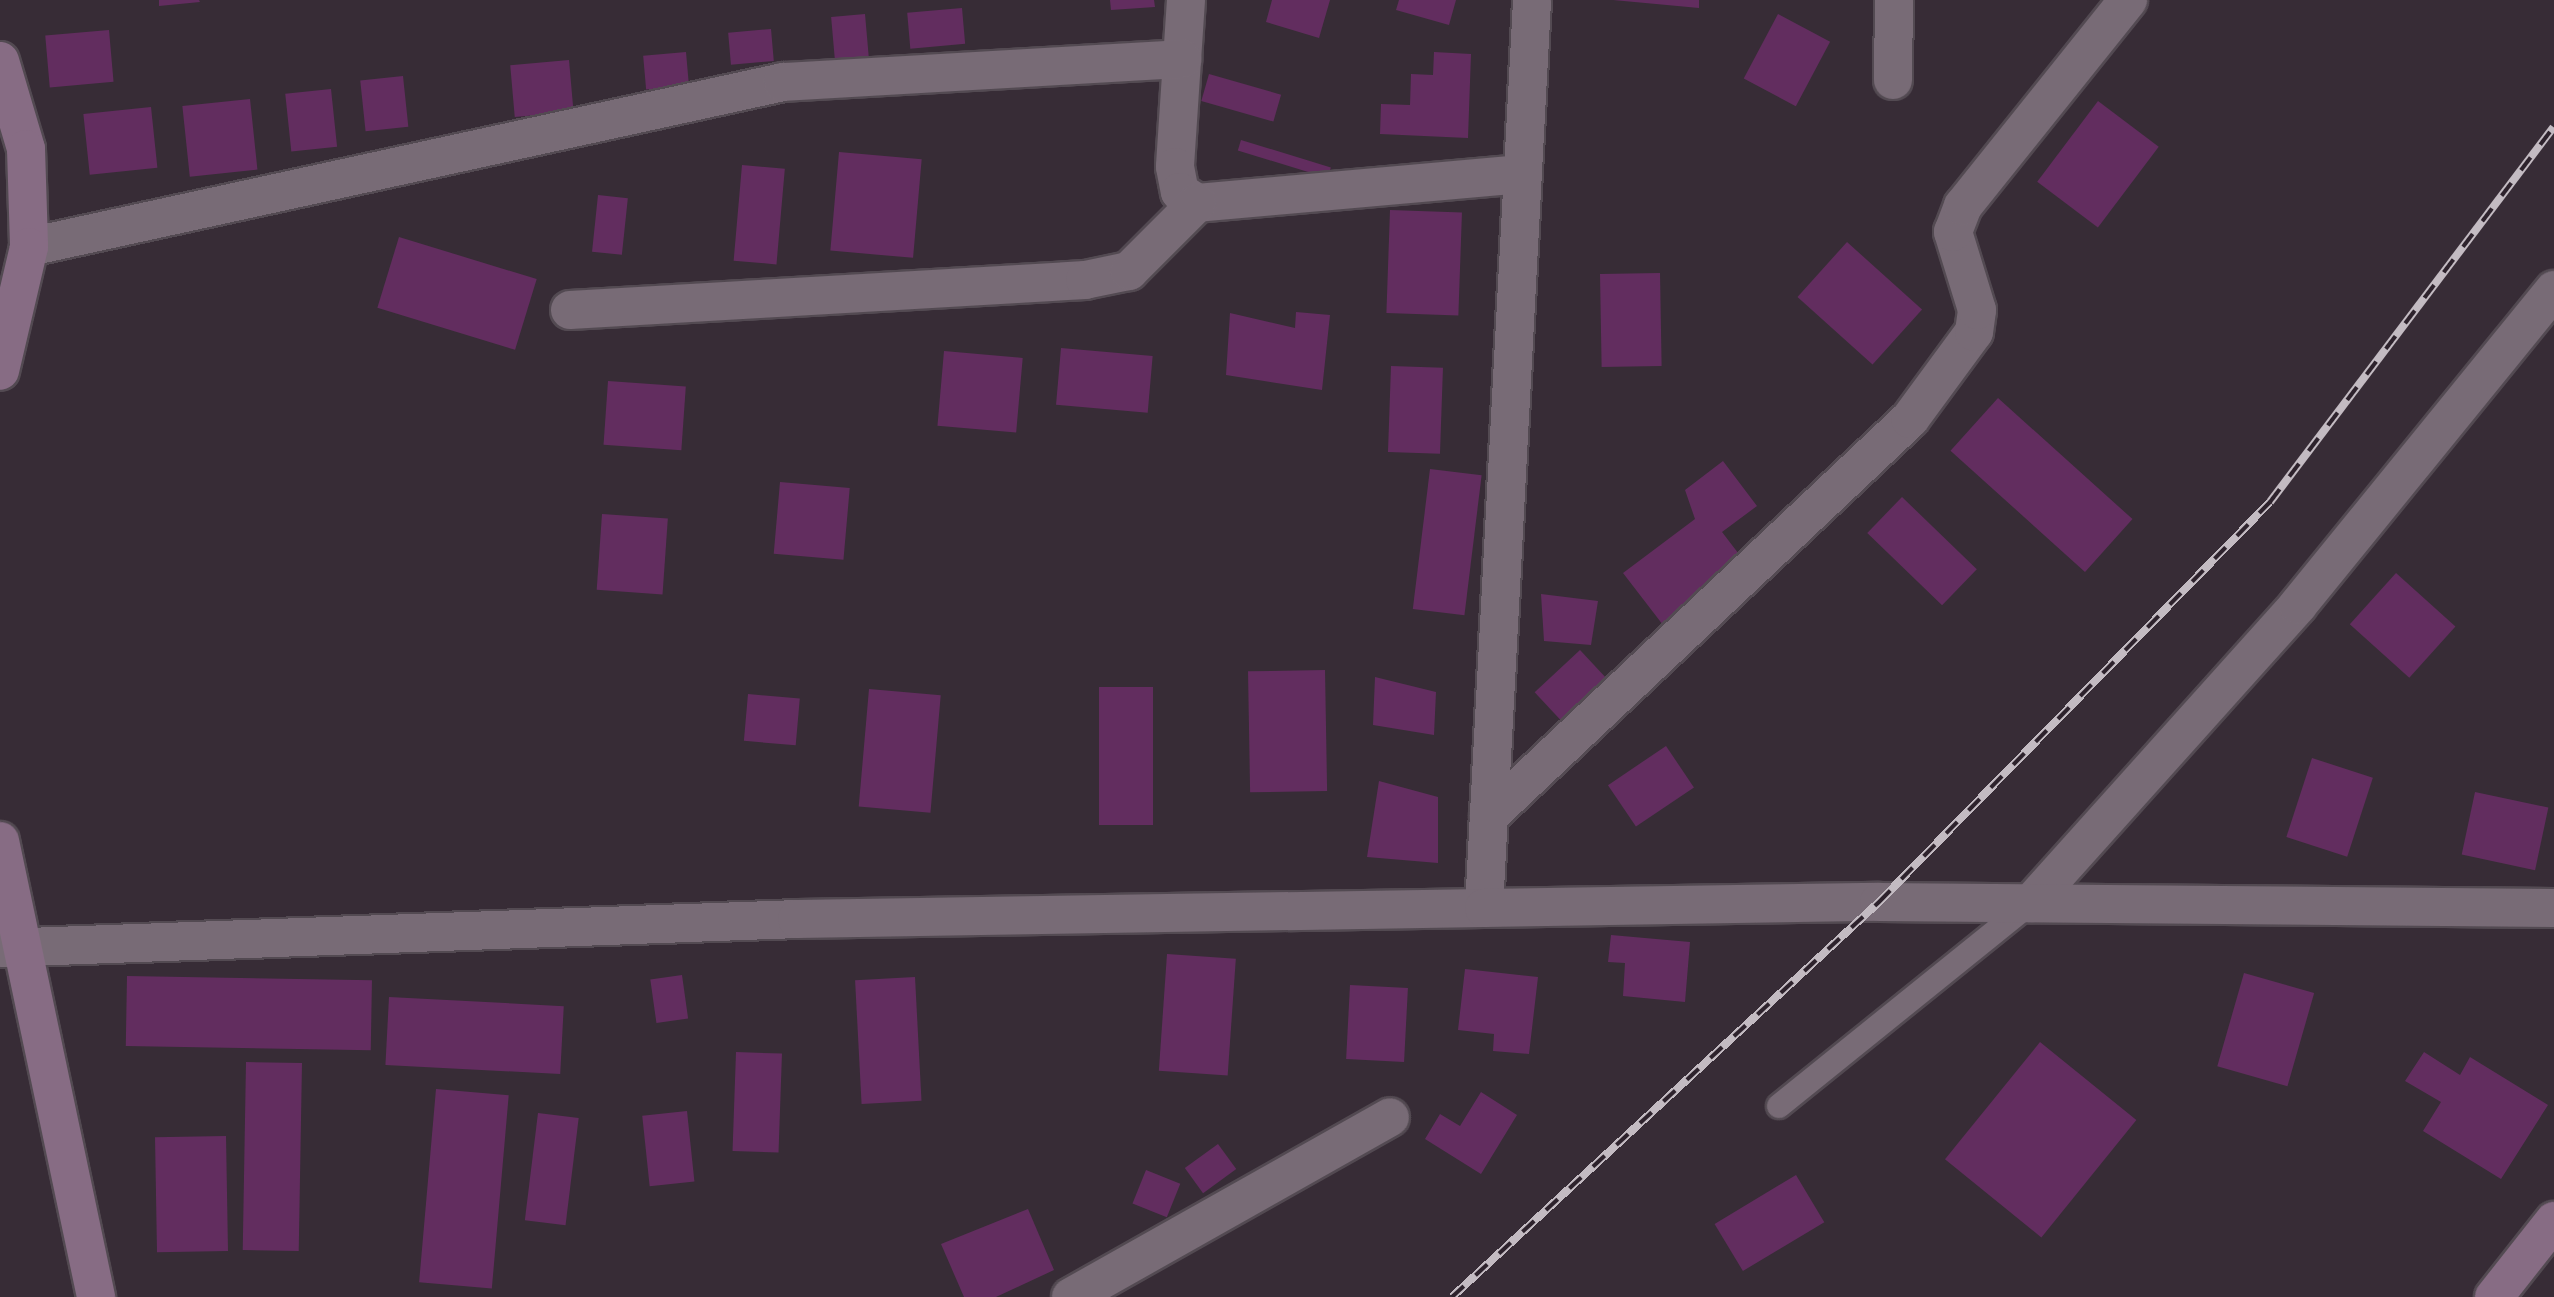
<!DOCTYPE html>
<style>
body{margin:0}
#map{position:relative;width:2554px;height:1297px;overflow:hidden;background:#372c36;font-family:Helvetica,sans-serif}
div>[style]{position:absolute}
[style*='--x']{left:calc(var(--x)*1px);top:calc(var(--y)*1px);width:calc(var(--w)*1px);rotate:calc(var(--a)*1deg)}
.building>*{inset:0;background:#622d5f;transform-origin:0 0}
.roads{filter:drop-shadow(2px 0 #534a52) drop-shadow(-2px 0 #534a52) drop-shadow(0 2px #534a52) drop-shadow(0 -2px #534a52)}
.lane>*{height:24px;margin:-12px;padding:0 12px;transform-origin:12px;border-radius:12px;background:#786b76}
.street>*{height:38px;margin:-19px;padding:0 19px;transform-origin:19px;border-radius:19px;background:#786b76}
.secondary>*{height:38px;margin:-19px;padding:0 19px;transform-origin:19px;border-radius:19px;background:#876c84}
.rail>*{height:8px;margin-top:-4px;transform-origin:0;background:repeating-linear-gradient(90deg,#2d222c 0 16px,#c3bbc2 0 32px);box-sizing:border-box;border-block:2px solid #c3bbc2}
span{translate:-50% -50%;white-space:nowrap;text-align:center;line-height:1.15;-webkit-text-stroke:5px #2d222c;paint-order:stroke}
</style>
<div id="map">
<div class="building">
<i style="clip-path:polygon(159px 0,199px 0,200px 2px,159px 6px)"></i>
<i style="clip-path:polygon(1110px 0,1154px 0,1155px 7px,1111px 10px)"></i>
<i style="clip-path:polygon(1272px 0,1330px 0,1319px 38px,1266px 22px)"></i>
<i style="clip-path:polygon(1399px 0,1456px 0,1449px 25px,1396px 10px)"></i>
<i style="clip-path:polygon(1613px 0,1699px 0,1699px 8px)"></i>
<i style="left:962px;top:8px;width:36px;height:55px;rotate:85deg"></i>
<i style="left:865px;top:14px;width:44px;height:34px;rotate:85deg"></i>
<i style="left:1778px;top:14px;width:59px;height:73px;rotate:28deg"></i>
<i style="left:771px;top:29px;width:32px;height:43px;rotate:85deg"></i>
<i style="left:109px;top:30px;width:52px;height:64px;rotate:85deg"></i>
<i style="left:686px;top:52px;width:34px;height:43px;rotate:85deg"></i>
<i style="clip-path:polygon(1434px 52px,1471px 54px,1468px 138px,1380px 134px,1381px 104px,1410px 105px,1411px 74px,1433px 75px)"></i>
<i style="left:569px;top:60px;width:52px;height:59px;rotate:85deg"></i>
<i style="left:1209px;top:74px;width:75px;height:28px;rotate:16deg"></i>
<i style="left:403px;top:76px;width:51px;height:43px;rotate:84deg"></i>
<i style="left:331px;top:89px;width:58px;height:46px;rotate:84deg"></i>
<i style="left:250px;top:99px;width:71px;height:68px;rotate:84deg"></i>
<i style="left:2098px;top:101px;width:76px;height:101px;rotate:37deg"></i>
<i style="left:151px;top:107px;width:61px;height:68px;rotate:84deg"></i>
<i style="left:1241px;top:140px;width:94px;height:11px;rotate:17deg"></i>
<i style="left:839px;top:152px;width:83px;height:99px;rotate:5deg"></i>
<i style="left:742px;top:165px;width:43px;height:96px;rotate:5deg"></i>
<i style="left:598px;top:195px;width:30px;height:57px;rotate:6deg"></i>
<i style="left:1390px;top:210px;width:72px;height:103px;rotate:2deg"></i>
<i style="left:399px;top:237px;width:144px;height:74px;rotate:17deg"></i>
<i style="left:1847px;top:242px;width:101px;height:74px;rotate:42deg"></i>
<i style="left:1660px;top:273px;width:93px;height:60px;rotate:89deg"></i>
<i style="clip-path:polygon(1296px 312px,1330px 315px,1322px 390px,1226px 375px,1230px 313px,1295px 328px)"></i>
<i style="left:1061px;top:348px;width:92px;height:57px;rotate:5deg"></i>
<i style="left:944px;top:351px;width:79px;height:75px;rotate:5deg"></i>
<i style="left:1391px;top:366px;width:52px;height:86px;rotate:2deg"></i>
<i style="left:608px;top:381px;width:78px;height:64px;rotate:4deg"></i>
<i style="left:1998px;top:398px;width:181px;height:71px;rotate:42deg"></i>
<i style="clip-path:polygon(1723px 461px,1757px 506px,1722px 532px,1745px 562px,1663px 625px,1623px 573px,1695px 519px,1685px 490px)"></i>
<i style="left:1430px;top:469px;width:52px;height:141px;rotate:7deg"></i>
<i style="left:780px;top:482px;width:70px;height:72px;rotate:5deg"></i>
<i style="left:1902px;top:497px;width:104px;height:50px;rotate:44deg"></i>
<i style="left:602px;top:514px;width:66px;height:76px;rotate:4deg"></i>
<i style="left:2396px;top:573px;width:80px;height:69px;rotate:42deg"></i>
<i style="clip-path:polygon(1541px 594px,1598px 601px,1591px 645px,1544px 641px)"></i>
<i style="left:1580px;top:650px;width:54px;height:62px;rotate:47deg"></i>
<i style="left:1325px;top:670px;width:121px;height:77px;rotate:89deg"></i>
<i style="clip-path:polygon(1375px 677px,1436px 692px,1434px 735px,1373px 725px)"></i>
<i style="left:1099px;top:687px;width:54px;height:138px"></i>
<i style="left:869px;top:689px;width:72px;height:118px;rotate:5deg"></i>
<i style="left:748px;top:694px;width:52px;height:47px;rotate:5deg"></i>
<i style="left:1666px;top:746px;width:50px;height:70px;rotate:56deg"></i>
<i style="left:2312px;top:758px;width:64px;height:83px;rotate:18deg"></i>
<i style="clip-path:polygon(1379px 781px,1438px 797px,1438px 863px,1367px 857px)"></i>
<i style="left:2475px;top:792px;width:75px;height:64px;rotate:12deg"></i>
<i style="clip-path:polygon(1611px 935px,1690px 942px,1685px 1002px,1623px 996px,1625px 963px,1608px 962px)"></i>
<i style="left:1167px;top:954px;width:69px;height:117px;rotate:4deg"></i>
<i style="clip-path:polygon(1465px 969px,1538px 977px,1529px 1054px,1493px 1051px,1494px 1034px,1458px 1030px)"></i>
<i style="left:2244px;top:973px;width:73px;height:97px;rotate:16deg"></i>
<i style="left:682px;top:975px;width:44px;height:32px;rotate:82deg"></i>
<i style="left:127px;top:976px;width:245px;height:70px;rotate:1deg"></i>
<i style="left:915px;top:977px;width:124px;height:60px;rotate:87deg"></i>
<i style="left:1350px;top:985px;width:58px;height:74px;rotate:3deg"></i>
<i style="left:389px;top:997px;width:175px;height:68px;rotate:3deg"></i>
<i style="left:2040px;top:1042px;width:124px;height:151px;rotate:39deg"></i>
<i style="left:736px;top:1052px;width:46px;height:99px;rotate:2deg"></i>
<i style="clip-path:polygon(2424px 1052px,2460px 1075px,2470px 1057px,2548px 1105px,2501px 1179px,2423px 1131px,2441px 1102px,2405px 1081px)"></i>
<i style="left:246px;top:1062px;width:56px;height:188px;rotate:1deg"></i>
<i style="left:436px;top:1089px;width:73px;height:194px;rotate:5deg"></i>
<i style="clip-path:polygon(1481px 1092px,1517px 1115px,1481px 1174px,1425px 1139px,1440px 1114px,1460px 1126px)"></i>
<i style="left:687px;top:1111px;width:71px;height:45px;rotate:84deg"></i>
<i style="left:538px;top:1113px;width:41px;height:108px;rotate:7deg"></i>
<i style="left:226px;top:1136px;width:115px;height:71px;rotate:89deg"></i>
<i style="left:1218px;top:1144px;width:31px;height:41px;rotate:54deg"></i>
<i style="left:1146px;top:1170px;width:37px;height:36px;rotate:22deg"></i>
<i style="left:1796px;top:1175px;width:55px;height:95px;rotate:59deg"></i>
<i style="clip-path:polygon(1028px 1209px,1054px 1270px,996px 1297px,964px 1297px,941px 1244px)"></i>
</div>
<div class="roads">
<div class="lane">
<i style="--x:1779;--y:1106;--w:324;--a:-38.9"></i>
</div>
<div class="street">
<i style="--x:1186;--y:0;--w:167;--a:93.8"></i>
<i style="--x:1175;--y:167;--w:25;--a:79"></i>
<i style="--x:1180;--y:192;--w:20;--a:33"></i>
<i style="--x:1197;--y:203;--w:327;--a:-5.1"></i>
<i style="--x:1893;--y:80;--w:80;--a:-89.3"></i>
<i style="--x:29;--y:247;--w:772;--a:-12.34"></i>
<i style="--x:783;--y:82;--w:400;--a:-3.3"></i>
<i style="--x:570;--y:310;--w:516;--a:-3.33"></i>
<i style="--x:1085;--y:280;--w:45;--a:-11.6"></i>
<i style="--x:1129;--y:271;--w:96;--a:-45"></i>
<i style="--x:1489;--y:816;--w:579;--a:-43.32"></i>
<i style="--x:1910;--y:419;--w:108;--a:-53.7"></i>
<i style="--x:1974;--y:332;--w:22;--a:-82"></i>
<i style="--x:1977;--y:310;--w:82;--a:-107.1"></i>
<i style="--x:1953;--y:232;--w:28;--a:-69"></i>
<i style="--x:1963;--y:206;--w:264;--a:-51.3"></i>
<i style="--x:2031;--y:903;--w:400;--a:-48.1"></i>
<i style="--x:2298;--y:605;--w:406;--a:-50.9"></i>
<i style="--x:1484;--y:908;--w:909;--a:-86.97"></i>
<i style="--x:0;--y:948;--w:798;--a:-2.08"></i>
<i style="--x:797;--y:919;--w:687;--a:-0.92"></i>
<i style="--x:1484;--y:908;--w:395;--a:-0.9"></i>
<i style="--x:1879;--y:902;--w:675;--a:0.51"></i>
<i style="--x:1071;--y:1297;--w:366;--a:-29.4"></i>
</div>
<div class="secondary">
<i style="--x:0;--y:61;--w:92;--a:73.5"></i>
<i style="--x:26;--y:149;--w:98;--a:88.2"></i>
<i style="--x:29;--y:247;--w:127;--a:103.2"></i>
<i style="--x:0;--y:841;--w:466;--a:78.1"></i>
<i style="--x:2494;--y:1297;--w:97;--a:-51.7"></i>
</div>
</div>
<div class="rail">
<i style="--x:1452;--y:1297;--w:582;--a:-42.77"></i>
<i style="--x:1879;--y:902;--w:559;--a:-45.65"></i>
<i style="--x:2270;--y:502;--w:470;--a:-52.9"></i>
</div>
</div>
